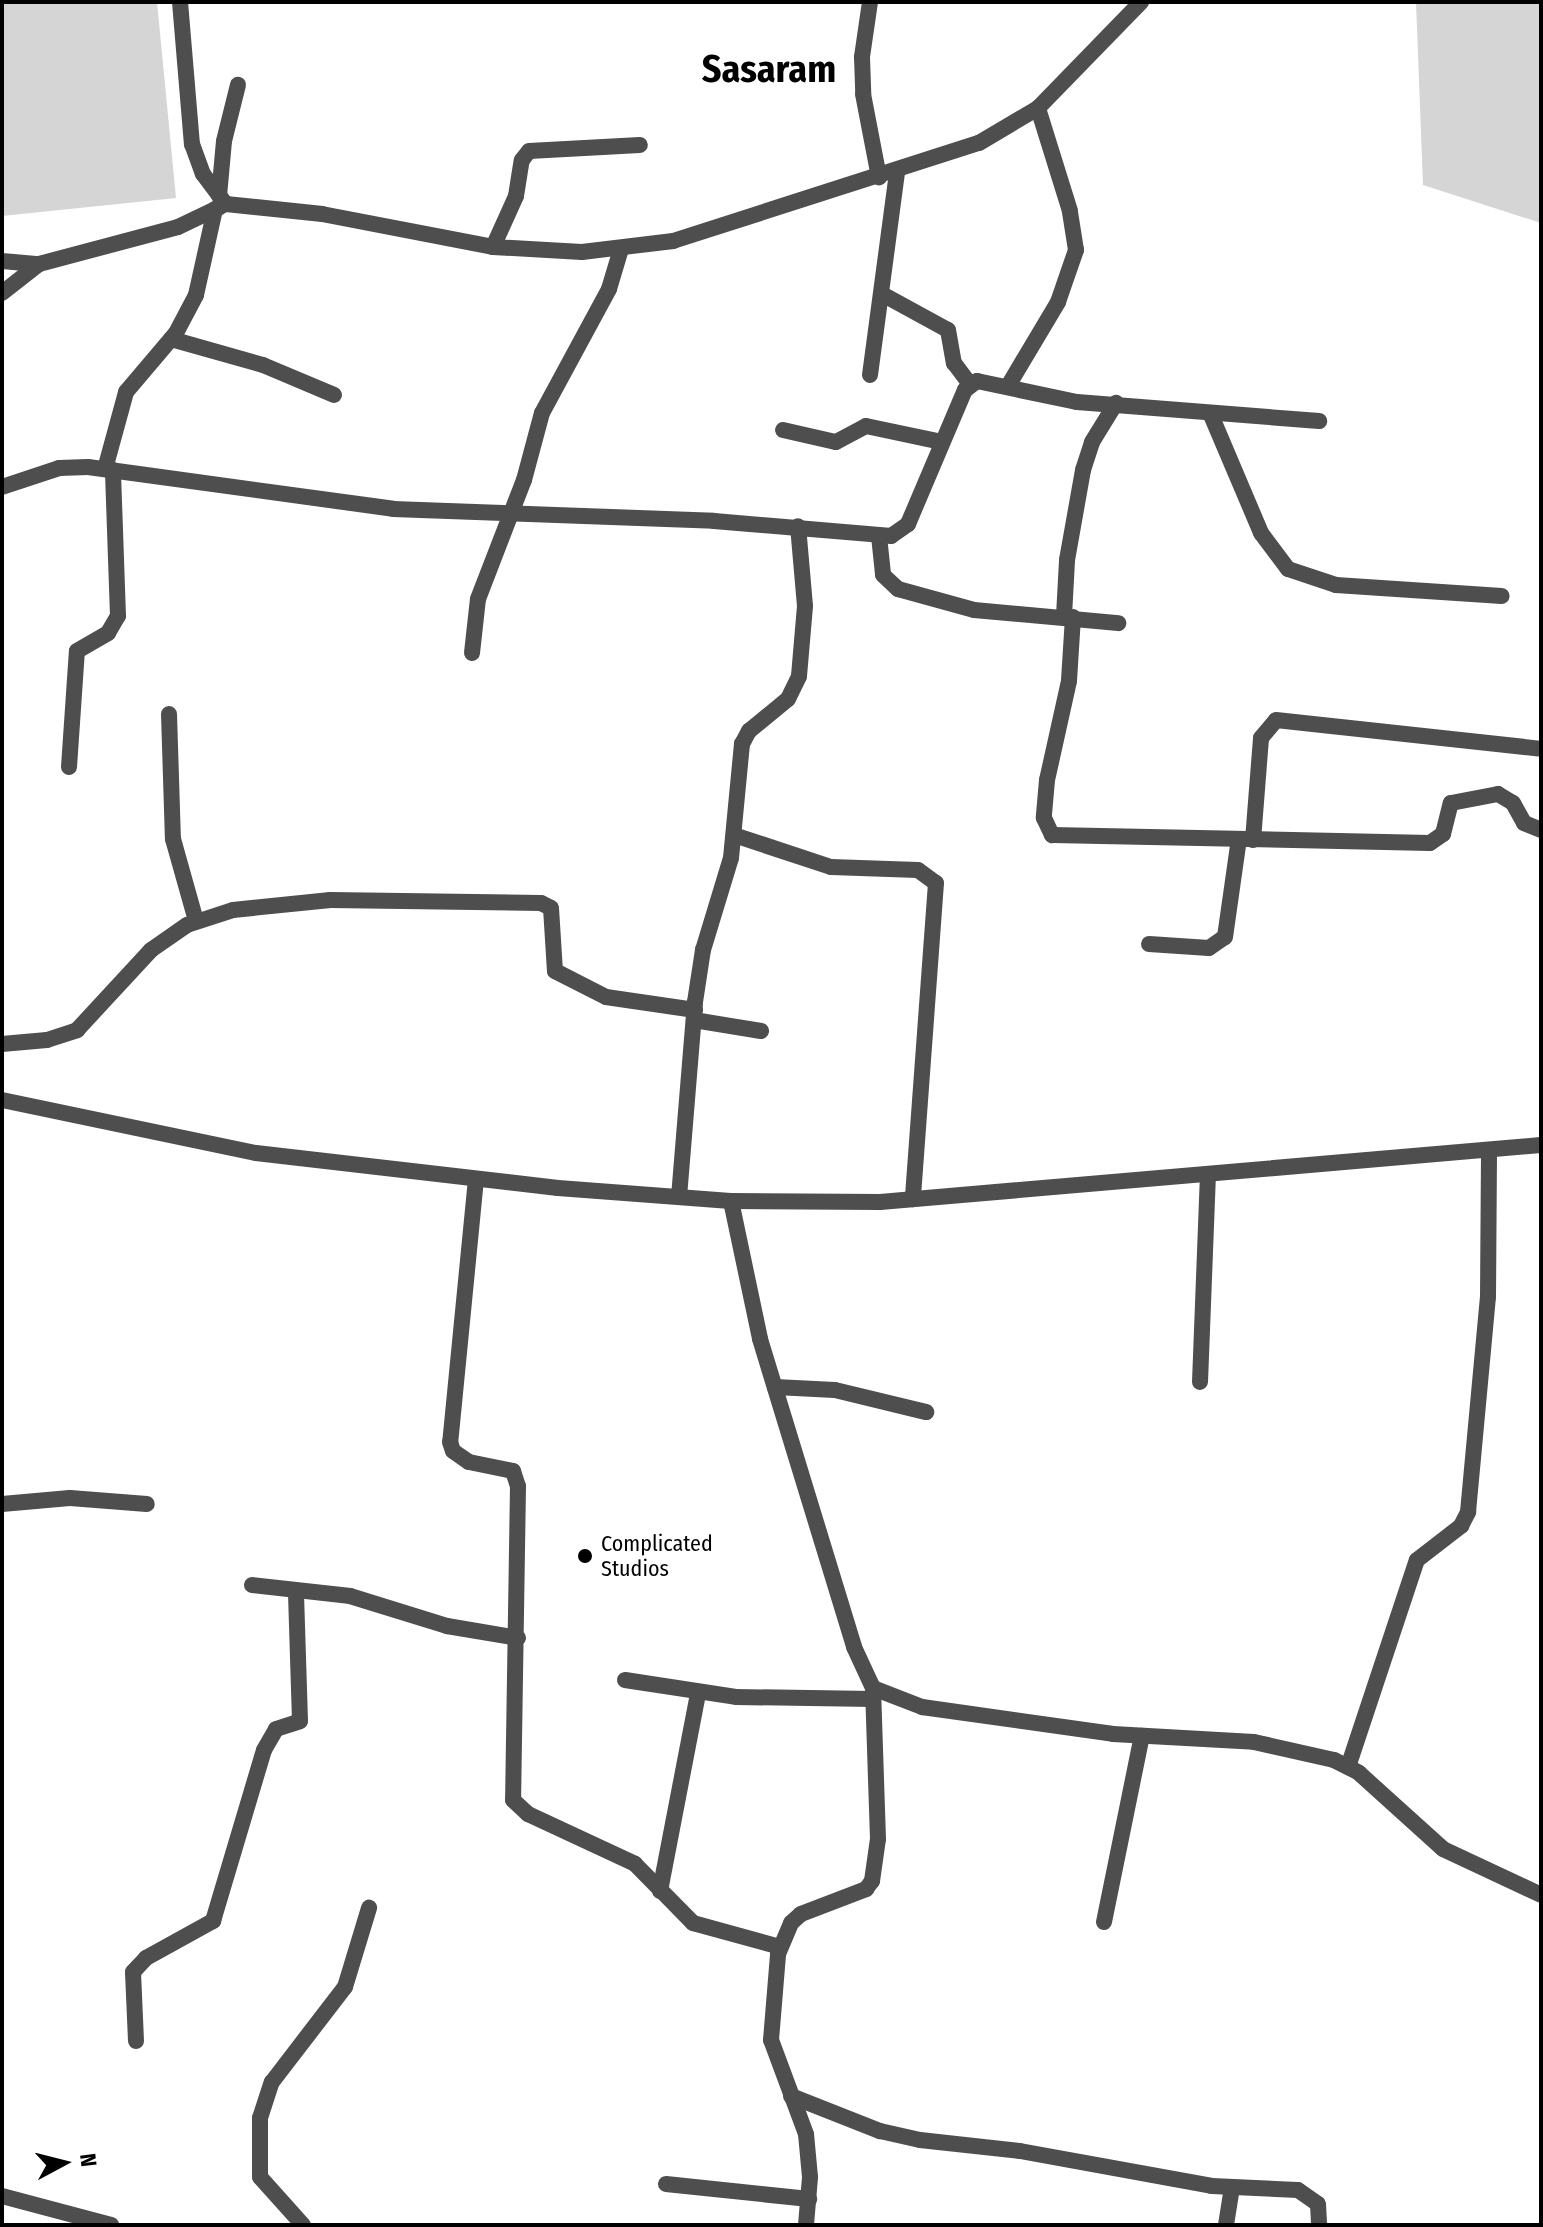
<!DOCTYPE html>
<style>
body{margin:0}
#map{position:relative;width:1543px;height:2227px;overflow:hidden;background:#fff;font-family:"Fira Sans Condensed",sans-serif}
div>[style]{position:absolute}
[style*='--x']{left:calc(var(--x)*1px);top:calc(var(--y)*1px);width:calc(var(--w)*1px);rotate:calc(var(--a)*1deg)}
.green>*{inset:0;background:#d5d5d5}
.minor>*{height:16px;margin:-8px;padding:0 8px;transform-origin:8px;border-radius:8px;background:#4e4e4e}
.dots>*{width:22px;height:22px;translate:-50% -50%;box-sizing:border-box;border:4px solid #fff;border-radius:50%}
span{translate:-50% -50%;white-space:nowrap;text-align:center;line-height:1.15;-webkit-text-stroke:6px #fff;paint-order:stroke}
.poi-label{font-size:22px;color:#000}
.left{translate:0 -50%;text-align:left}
.town-label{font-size:38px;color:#000;font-weight:700}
.frame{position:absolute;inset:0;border:4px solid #000;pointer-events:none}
.north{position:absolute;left:24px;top:2123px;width:80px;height:80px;-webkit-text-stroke:6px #fff;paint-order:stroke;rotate:83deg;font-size:22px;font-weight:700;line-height:32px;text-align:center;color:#000}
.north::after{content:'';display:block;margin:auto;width:28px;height:36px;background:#000;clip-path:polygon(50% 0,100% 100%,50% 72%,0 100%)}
</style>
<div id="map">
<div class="green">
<i style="clip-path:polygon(2px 2px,157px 2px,176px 198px,2px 216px)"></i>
<i style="clip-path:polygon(1416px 2px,1541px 2px,1541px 223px,1423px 185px)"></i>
</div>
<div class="minor">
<i style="--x:180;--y:2;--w:143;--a:85.2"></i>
<i style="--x:192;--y:144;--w:32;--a:70"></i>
<i style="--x:203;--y:174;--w:38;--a:53"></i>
<i style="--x:226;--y:204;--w:97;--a:5.9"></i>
<i style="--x:322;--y:214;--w:174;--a:10.9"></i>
<i style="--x:493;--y:247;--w:89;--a:3.2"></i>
<i style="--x:582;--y:252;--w:92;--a:-6.9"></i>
<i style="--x:673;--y:241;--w:321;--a:-17.8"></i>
<i style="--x:979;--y:143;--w:69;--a:-30.7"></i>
<i style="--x:1038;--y:108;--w:148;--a:-45.8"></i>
<i style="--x:870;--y:2;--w:56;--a:98.3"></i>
<i style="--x:862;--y:57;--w:37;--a:88"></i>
<i style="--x:863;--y:94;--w:85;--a:79.1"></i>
<i style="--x:219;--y:196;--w:55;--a:-84.8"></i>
<i style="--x:224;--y:141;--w:58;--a:-76"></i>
<i style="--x:493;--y:247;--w:56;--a:-65.7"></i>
<i style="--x:516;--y:196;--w:36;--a:-81"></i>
<i style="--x:522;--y:160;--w:11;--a:-52"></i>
<i style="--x:529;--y:151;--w:111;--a:-3.1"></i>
<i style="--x:2;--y:261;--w:37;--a:5"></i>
<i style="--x:2;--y:293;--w:47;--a:-38.1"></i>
<i style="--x:39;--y:264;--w:144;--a:-14.9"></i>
<i style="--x:178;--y:227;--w:47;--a:-25.5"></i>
<i style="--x:882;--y:294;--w:75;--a:28.6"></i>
<i style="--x:948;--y:330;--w:34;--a:80"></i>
<i style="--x:954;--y:363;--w:26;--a:53"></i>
<i style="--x:171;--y:339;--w:96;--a:15.8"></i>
<i style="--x:263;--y:365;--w:77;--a:22.9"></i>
<i style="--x:870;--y:375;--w:205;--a:-82.4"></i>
<i style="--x:1008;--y:386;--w:98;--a:-59.2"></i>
<i style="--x:1058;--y:302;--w:55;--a:-70.9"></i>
<i style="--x:1076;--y:250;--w:39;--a:-99"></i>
<i style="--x:1070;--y:211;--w:108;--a:-107.3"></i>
<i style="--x:1211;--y:415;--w:128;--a:67"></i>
<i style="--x:1261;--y:533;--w:45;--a:53.1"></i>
<i style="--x:1288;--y:569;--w:51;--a:18.4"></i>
<i style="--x:1336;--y:585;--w:166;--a:3.8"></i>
<i style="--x:783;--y:430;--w:54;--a:12.8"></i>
<i style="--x:836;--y:442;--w:34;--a:-28"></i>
<i style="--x:866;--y:426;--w:78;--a:11.9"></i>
<i style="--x:105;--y:469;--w:80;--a:-74.7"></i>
<i style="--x:126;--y:392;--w:77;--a:-49.7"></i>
<i style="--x:176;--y:333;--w:43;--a:-62.2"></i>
<i style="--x:196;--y:295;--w:88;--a:-77.5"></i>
<i style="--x:2;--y:487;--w:60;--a:-18.4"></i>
<i style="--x:59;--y:468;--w:29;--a:-2"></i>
<i style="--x:88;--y:467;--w:308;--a:7.8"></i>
<i style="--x:393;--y:509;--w:321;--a:2.1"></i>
<i style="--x:714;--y:521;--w:178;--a:4.8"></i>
<i style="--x:891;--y:536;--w:21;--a:-35"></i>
<i style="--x:908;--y:524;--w:146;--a:-67"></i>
<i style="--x:965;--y:390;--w:15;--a:-37"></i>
<i style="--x:977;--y:381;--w:102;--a:11.9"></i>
<i style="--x:1077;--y:402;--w:243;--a:4.5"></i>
<i style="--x:879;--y:536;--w:39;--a:84"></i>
<i style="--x:883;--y:575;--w:21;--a:43"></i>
<i style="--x:898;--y:589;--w:79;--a:15.4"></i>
<i style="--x:974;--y:610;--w:145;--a:5.2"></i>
<i style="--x:1064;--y:616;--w:56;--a:-86.9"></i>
<i style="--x:1067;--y:560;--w:91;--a:-79.9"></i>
<i style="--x:1083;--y:470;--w:29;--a:-72"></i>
<i style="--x:1092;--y:442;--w:46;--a:-58.4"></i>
<i style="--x:1073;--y:617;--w:64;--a:93.6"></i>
<i style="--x:1069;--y:681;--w:101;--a:102.5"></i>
<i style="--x:1047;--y:780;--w:38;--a:95"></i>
<i style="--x:1044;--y:818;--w:19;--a:65"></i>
<i style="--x:1052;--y:835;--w:378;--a:1.2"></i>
<i style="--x:1430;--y:843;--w:16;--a:-35"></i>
<i style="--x:1443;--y:834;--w:32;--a:-76"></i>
<i style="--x:1451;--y:803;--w:48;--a:-10.8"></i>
<i style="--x:1498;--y:794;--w:17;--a:31"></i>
<i style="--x:1513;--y:803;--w:23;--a:61"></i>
<i style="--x:1524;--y:823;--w:18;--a:22"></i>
<i style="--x:472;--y:653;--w:54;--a:-83.7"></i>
<i style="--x:478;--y:599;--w:128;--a:-68.9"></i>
<i style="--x:524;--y:480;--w:69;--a:-75"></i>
<i style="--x:542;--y:413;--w:141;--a:-61.6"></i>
<i style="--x:609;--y:289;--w:42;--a:-73.3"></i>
<i style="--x:169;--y:714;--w:125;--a:88.2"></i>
<i style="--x:173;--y:839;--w:85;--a:74.3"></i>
<i style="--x:69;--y:767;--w:116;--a:-86.1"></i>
<i style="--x:77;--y:651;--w:36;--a:-30"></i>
<i style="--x:108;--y:633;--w:20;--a:-60"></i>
<i style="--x:118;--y:616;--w:146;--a:-92"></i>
<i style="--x:734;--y:835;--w:102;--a:18.3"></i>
<i style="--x:831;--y:867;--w:87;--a:2"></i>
<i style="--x:918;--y:870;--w:22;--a:36"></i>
<i style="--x:936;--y:883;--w:317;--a:94.2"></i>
<i style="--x:1253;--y:840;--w:102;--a:-85.5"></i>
<i style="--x:1261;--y:738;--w:23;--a:-50"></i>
<i style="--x:1276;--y:720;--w:267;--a:6.2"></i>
<i style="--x:1149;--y:944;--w:60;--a:3.8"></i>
<i style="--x:1209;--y:948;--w:19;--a:-35"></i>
<i style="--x:1225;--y:937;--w:99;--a:-81.9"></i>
<i style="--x:694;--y:1020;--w:68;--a:9.3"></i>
<i style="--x:2;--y:1044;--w:45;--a:-5.1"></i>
<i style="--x:47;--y:1040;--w:32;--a:-18"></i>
<i style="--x:77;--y:1030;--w:109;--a:-47.2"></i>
<i style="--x:151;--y:950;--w:44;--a:-34.8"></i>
<i style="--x:187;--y:925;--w:48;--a:-18.1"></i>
<i style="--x:233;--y:910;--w:98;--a:-5.9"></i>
<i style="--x:330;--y:900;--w:211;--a:0.8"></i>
<i style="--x:541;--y:903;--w:11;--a:27"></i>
<i style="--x:551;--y:908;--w:63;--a:86.4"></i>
<i style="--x:555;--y:971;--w:57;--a:27"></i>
<i style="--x:606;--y:997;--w:90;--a:8.3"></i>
<i style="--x:2;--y:1100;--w:259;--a:11.8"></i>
<i style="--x:256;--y:1153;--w:304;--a:6.6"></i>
<i style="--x:558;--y:1188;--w:173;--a:4.3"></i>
<i style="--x:731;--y:1201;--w:149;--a:0.4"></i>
<i style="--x:880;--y:1202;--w:663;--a:-4.93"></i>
<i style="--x:476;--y:1179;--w:264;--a:95.6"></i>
<i style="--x:450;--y:1442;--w:9;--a:72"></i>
<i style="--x:453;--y:1451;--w:19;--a:35"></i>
<i style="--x:469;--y:1462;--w:45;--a:11.6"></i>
<i style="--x:513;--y:1471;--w:16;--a:72"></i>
<i style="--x:518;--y:1486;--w:314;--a:90.9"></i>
<i style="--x:513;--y:1800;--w:21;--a:43"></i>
<i style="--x:528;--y:1814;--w:118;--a:25"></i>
<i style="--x:635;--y:1864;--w:83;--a:45.5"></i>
<i style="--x:693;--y:1923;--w:90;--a:15.4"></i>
<i style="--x:679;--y:1197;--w:196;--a:-85.3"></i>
<i style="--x:695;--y:1002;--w:53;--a:-81.3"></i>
<i style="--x:703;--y:950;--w:96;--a:-73.1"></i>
<i style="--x:731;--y:858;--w:115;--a:-84.5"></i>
<i style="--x:742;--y:744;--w:15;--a:-62"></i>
<i style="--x:749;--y:731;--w:50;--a:-39.4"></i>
<i style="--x:788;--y:699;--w:25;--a:-64"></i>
<i style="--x:799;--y:676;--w:70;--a:-85.1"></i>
<i style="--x:805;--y:606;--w:80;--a:-95"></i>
<i style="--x:731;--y:1201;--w:141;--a:78.1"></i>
<i style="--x:760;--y:1339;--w:322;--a:73"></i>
<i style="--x:854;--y:1647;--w:45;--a:65.1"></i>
<i style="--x:873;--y:1688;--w:53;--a:21.2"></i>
<i style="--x:922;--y:1707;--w:193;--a:8"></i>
<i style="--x:1113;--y:1734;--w:141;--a:3.2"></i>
<i style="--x:1254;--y:1742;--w:82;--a:12.7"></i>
<i style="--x:1334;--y:1760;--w:28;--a:27"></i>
<i style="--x:1359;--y:1773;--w:113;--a:42.1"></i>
<i style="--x:1443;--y:1849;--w:108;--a:25.1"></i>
<i style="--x:1200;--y:1382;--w:207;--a:-87.8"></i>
<i style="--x:775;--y:1387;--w:60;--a:2.9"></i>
<i style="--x:835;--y:1390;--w:94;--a:13.6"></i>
<i style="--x:2;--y:1504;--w:68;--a:-5"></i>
<i style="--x:70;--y:1498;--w:77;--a:4.5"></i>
<i style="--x:252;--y:1585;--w:99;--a:6.4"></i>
<i style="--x:350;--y:1596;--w:102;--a:17.2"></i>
<i style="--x:447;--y:1626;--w:72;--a:9.6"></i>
<i style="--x:625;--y:1680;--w:112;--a:8.7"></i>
<i style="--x:736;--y:1697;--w:137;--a:0.8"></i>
<i style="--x:1348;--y:1767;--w:218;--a:-71.6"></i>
<i style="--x:1417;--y:1560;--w:56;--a:-37.7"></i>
<i style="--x:1461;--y:1526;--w:16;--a:-63"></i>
<i style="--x:1468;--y:1512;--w:216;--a:-84.7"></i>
<i style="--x:1488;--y:1297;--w:147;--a:-89.6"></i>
<i style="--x:660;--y:1891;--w:202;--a:-79.1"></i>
<i style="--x:1104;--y:1922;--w:190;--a:-78.5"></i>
<i style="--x:136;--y:2041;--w:69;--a:-92.5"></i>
<i style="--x:133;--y:1972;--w:19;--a:-47"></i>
<i style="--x:146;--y:1958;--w:77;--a:-28.9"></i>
<i style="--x:213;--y:1921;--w:178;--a:-73.4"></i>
<i style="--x:264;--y:1750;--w:24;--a:-60"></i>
<i style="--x:276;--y:1729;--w:25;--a:-18"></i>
<i style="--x:300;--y:1721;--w:130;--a:-91.8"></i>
<i style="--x:791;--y:2096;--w:96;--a:21.5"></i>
<i style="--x:880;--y:2131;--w:41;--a:12.7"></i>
<i style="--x:920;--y:2140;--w:101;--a:6.3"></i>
<i style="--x:1020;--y:2151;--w:195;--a:10.3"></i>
<i style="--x:1212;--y:2186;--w:86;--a:2.7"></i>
<i style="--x:1298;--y:2190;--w:24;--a:35"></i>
<i style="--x:1318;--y:2204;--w:21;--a:87"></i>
<i style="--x:666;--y:2184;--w:144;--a:6"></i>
<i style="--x:2;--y:2196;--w:113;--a:14.9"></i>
<i style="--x:303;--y:2225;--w:64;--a:-131.9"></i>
<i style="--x:260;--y:2177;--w:59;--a:-90"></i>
<i style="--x:260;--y:2118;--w:38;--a:-72"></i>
<i style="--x:272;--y:2082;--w:120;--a:-52.5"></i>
<i style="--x:345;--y:1987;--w:83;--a:-73.1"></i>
<i style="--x:806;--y:2225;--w:48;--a:-85.2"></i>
<i style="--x:810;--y:2177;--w:43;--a:-95.3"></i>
<i style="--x:806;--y:2134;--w:100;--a:-110.4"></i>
<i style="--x:771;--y:2040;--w:86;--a:-85.3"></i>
<i style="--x:778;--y:1954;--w:34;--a:-67"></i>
<i style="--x:791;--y:1923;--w:13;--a:-42"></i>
<i style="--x:801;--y:1914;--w:70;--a:-21"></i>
<i style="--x:866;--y:1889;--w:10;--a:-53"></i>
<i style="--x:872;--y:1881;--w:42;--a:-81.9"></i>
<i style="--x:878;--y:1839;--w:151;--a:-91.9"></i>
<i style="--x:1226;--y:2225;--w:38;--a:-81"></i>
</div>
<div class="dots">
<i style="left:585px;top:1556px;background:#000"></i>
</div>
<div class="poi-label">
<span class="left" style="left:601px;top:1556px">Complicated<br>Studios</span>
</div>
<div class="town-label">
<span style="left:769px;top:70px">Sasaram</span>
</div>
<div class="frame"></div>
<div class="north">N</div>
</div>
